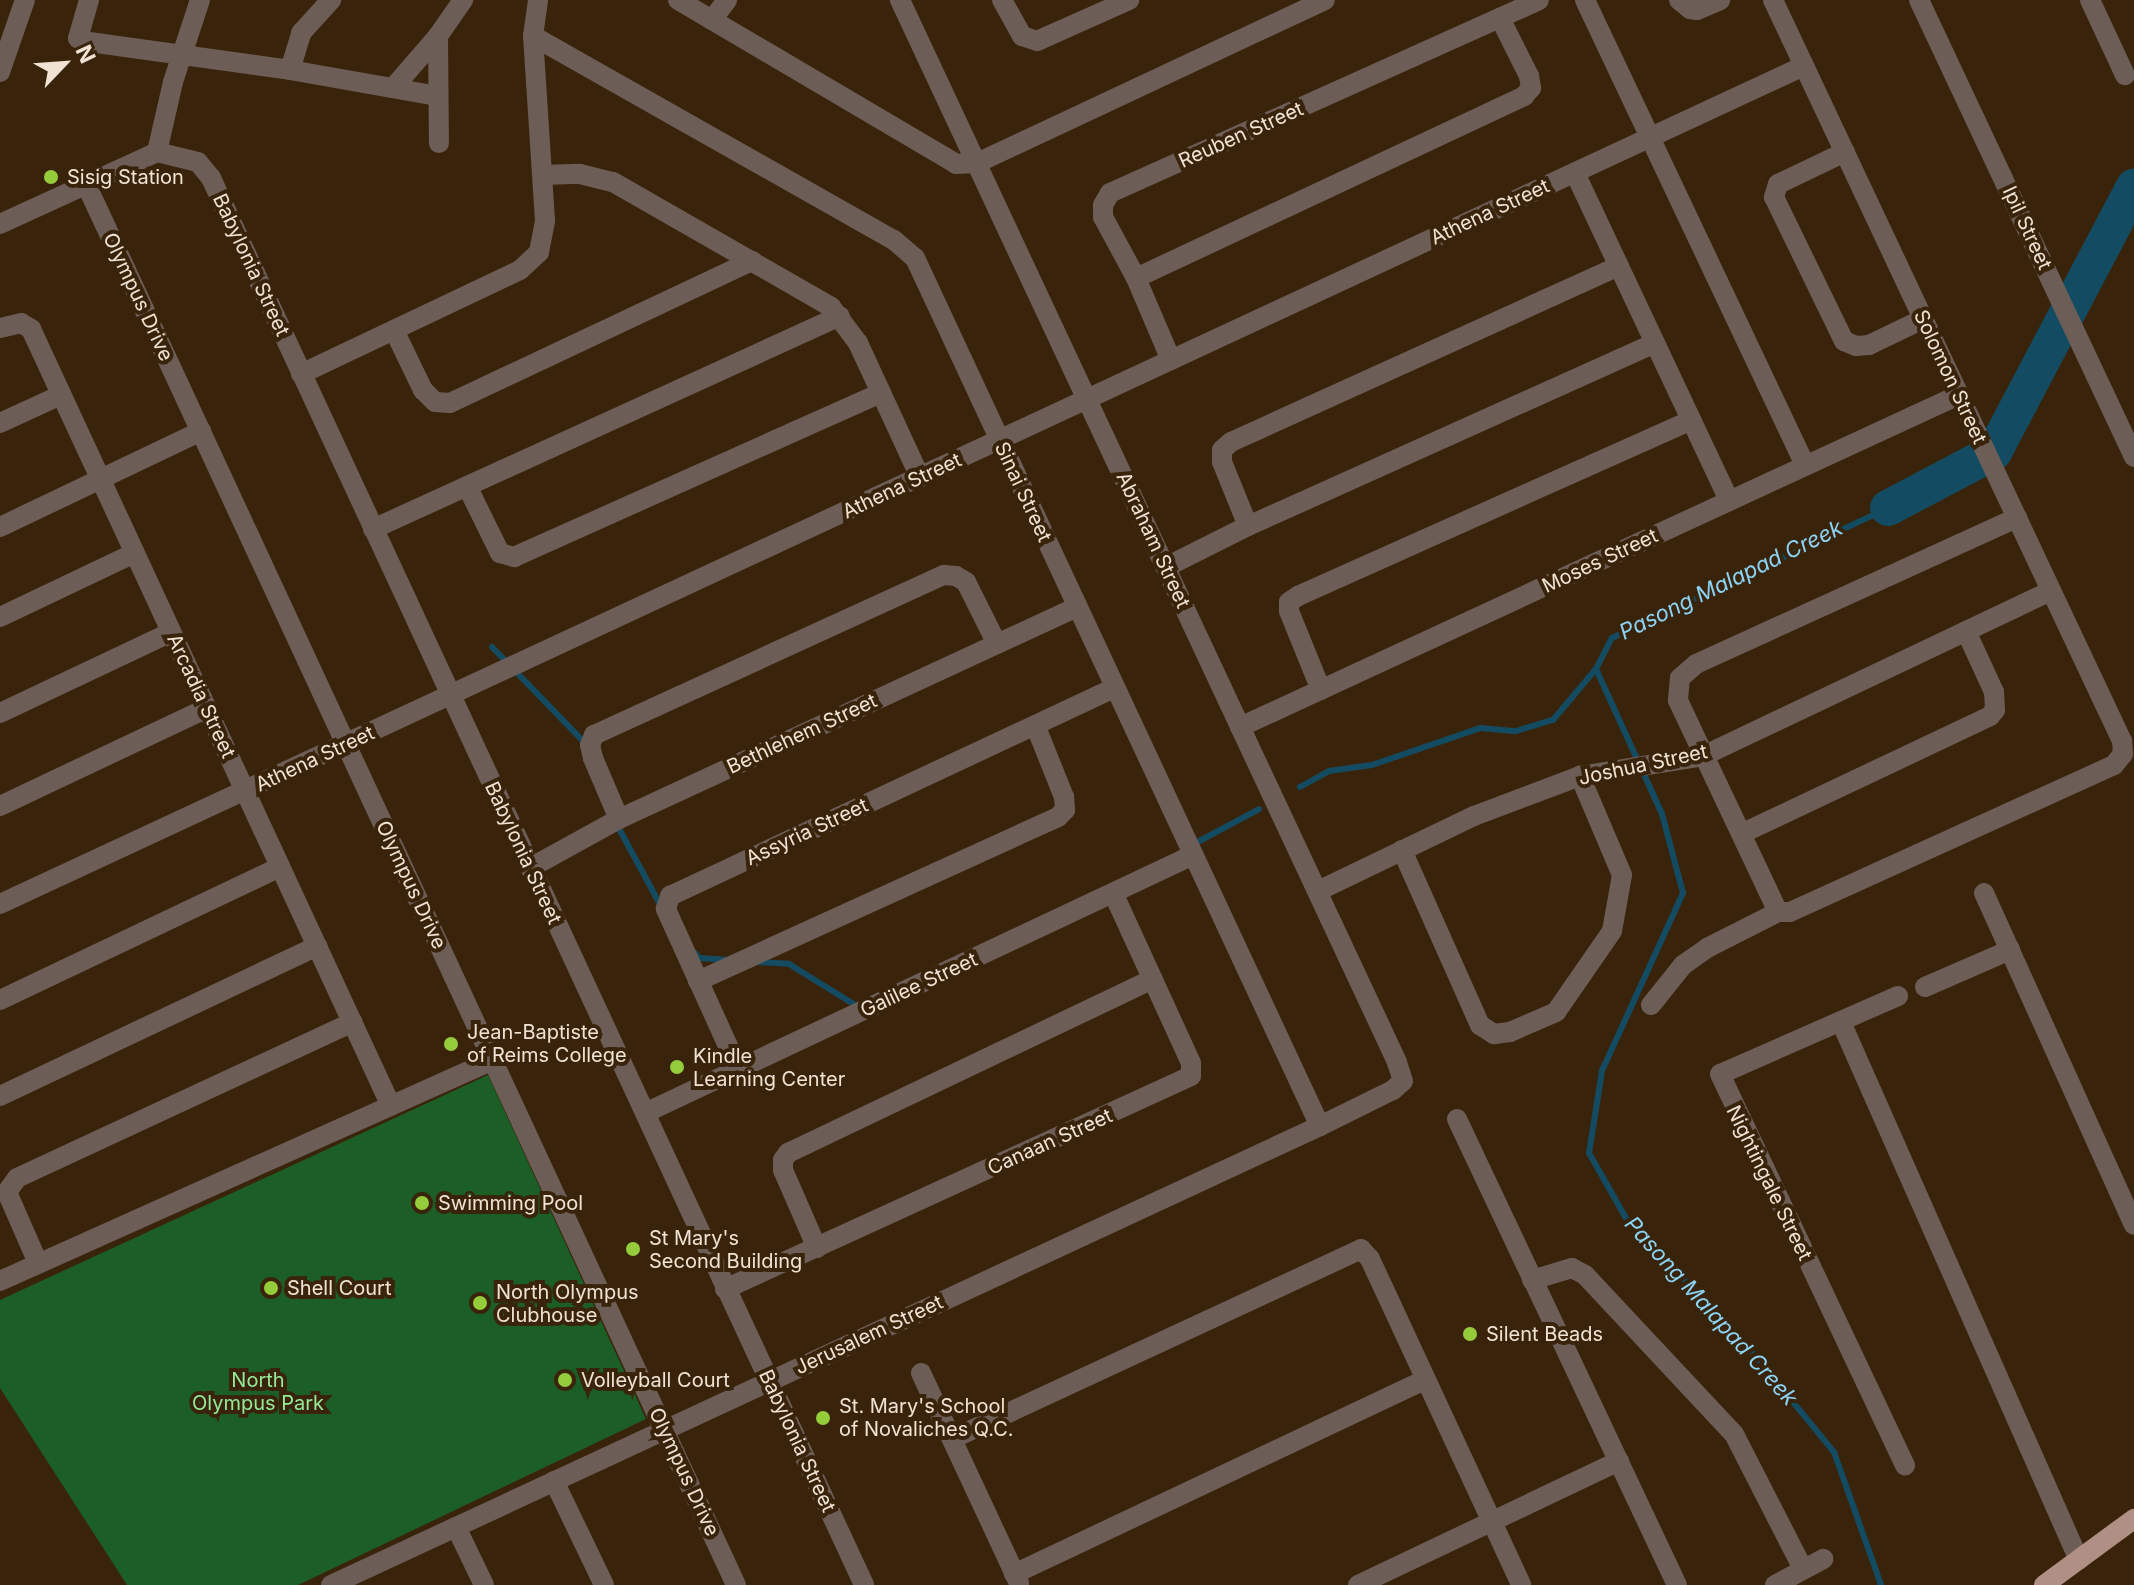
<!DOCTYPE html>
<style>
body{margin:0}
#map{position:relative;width:2134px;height:1585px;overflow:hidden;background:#39240b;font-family:Inter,sans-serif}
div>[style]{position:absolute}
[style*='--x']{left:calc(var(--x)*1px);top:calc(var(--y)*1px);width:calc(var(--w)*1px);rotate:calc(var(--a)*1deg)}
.green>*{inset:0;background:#1c5f26}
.stream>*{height:6px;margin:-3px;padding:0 3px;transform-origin:3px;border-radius:3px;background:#134c62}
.river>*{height:36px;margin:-18px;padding:0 18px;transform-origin:18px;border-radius:18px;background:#134c62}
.minor>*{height:20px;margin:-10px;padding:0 10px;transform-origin:10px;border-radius:10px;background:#6d5d57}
.major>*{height:20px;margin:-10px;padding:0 10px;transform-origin:10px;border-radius:10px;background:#b09085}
.dots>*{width:22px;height:22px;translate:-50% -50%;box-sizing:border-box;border:4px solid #39240b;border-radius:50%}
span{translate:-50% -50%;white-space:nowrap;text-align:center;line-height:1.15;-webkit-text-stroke:8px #39240b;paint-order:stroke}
.street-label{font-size:20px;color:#f0e3d4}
.poi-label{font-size:20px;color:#f0e3d4}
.left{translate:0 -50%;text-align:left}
.park-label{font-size:20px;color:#93eb98}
.water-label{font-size:22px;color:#8cd4f6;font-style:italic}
.north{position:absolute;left:24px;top:24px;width:80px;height:80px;-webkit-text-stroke:6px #39240b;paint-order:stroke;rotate:65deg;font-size:22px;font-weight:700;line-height:32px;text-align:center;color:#f0e3d4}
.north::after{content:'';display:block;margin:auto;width:28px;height:36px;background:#f0e3d4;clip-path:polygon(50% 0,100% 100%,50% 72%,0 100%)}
</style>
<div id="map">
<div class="green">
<i style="clip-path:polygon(488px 1075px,646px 1419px,298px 1585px,127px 1585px,0 1388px,0 1300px)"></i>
</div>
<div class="stream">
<i style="--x:492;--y:647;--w:132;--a:45.9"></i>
<i style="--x:1596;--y:669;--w:159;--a:65.5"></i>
<i style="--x:1662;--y:814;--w:82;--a:75.1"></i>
<i style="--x:1683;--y:893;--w:196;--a:114.5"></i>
<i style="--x:1602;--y:1071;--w:83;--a:99"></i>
<i style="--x:1589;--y:1153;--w:77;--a:60.4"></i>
<i style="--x:1627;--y:1220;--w:166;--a:46.2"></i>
<i style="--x:1742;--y:1340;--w:145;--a:50.6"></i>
<i style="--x:1834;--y:1452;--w:141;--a:70.5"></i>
<i style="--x:1300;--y:787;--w:33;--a:-29"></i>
<i style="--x:1329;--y:771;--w:43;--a:-7.9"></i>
<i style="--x:1372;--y:765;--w:114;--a:-18.9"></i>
<i style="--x:1480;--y:728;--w:36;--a:5"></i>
<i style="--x:1516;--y:731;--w:39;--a:-17"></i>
<i style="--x:1553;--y:720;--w:67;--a:-49.9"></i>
<i style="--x:1596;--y:669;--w:35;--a:-63"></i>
<i style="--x:1612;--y:638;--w:305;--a:-25.2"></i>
<i style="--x:616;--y:823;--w:97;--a:61.6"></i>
<i style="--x:1192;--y:845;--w:76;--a:-28.2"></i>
<i style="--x:695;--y:953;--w:6;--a:51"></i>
<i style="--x:699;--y:958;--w:30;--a:4"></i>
<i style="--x:756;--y:962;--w:33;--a:3"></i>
<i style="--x:789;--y:964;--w:84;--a:31.8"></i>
</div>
<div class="river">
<i style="--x:1888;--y:508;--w:120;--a:-27.8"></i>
<i style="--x:1994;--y:452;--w:300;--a:-62.2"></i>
</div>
<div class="minor">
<i style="--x:89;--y:0;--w:40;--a:106"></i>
<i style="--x:78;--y:38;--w:5;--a:37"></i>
<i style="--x:82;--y:41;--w:210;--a:7.9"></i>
<i style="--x:290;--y:70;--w:149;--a:10"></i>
<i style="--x:678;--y:0;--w:323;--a:30.5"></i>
<i style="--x:956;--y:164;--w:21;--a:-3"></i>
<i style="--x:977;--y:163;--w:384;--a:-25.1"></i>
<i style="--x:1002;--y:0;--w:41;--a:60.9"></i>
<i style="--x:1022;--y:36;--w:16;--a:18"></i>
<i style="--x:1037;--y:41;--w:101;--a:-24"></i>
<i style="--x:1585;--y:0;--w:514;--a:64.68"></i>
<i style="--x:1679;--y:0;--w:14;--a:39"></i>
<i style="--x:1690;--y:9;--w:7;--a:8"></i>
<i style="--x:1697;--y:10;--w:25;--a:-23"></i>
<i style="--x:1919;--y:0;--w:505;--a:64.8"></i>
<i style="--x:2090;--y:0;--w:83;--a:65"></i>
<i style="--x:712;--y:20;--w:25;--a:-53"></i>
<i style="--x:438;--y:36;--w:107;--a:89.5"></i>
<i style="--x:533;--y:36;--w:415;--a:29.5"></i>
<i style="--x:894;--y:240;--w:28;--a:41"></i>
<i style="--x:915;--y:258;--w:958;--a:64.99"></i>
<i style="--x:290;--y:70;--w:39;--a:-73"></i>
<i style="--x:301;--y:33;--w:45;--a:-47.7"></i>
<i style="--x:0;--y:72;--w:76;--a:-70.9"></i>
<i style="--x:393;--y:88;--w:69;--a:-49.1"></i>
<i style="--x:438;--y:36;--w:44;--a:-55.2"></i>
<i style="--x:157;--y:152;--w:42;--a:13.7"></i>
<i style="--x:198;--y:162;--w:21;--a:51"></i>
<i style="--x:211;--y:178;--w:1551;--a:65.1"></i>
<i style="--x:157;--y:152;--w:72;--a:-77.1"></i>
<i style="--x:173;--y:82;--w:86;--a:-71.8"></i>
<i style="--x:1845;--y:152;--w:74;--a:154.5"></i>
<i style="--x:1778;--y:184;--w:14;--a:107"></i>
<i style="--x:1774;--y:197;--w:160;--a:64.1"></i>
<i style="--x:1844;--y:341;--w:13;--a:23"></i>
<i style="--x:1856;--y:346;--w:13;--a:-4"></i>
<i style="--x:1869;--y:345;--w:60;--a:-25.7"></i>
<i style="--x:1575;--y:173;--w:362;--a:64.8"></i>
<i style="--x:543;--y:175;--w:37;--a:-2"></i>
<i style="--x:580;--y:174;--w:34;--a:14"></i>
<i style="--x:613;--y:182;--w:251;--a:29.8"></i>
<i style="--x:831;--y:307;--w:45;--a:53.1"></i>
<i style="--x:858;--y:343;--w:148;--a:65.2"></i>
<i style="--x:86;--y:184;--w:1544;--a:65.11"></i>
<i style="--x:0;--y:224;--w:173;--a:-24.6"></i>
<i style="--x:1136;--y:278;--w:429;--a:-25.1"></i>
<i style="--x:1524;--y:96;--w:11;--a:-49"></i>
<i style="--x:1531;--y:88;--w:12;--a:-99"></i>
<i style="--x:1529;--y:76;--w:65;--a:-116.6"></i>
<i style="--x:0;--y:328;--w:22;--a:-13"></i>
<i style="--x:21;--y:323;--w:12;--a:31"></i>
<i style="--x:31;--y:329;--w:856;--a:65.14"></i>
<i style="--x:394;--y:330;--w:67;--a:64.2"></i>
<i style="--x:423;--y:390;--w:17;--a:45"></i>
<i style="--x:435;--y:402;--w:15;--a:4"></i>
<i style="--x:450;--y:403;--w:334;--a:-25.2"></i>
<i style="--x:1171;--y:360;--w:89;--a:-113.1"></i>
<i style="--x:1136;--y:278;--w:69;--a:-118.4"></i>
<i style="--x:1103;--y:217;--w:12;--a:-90"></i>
<i style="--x:1103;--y:205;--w:14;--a:-60"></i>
<i style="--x:1110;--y:193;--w:470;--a:-24.2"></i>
<i style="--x:301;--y:374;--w:242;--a:-25.4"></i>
<i style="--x:520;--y:270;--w:26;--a:-43"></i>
<i style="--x:539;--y:252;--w:32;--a:-79"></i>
<i style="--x:545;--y:221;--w:185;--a:-93.7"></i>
<i style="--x:533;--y:36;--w:36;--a:-82"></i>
<i style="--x:0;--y:423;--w:67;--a:-24.7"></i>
<i style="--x:467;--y:486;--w:75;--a:63.8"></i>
<i style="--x:500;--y:553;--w:15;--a:16"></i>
<i style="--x:514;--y:557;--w:402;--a:-24.1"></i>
<i style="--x:1248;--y:526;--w:69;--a:-112.1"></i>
<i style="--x:1222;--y:462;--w:12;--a:-90"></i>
<i style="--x:1222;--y:450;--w:12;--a:-42"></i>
<i style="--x:1231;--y:442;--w:426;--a:-24.4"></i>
<i style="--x:0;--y:527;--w:223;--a:-25.5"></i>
<i style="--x:373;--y:529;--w:513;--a:-24.52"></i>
<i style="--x:1166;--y:567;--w:92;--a:-26.6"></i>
<i style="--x:1248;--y:526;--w:446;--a:-24.2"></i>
<i style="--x:0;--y:617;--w:149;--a:-25.4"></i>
<i style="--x:1321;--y:690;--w:85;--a:-112.1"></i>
<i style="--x:1289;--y:611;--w:9;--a:-90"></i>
<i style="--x:1289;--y:602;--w:11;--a:-34"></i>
<i style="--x:1298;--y:596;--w:431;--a:-24.1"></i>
<i style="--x:0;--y:713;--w:189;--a:-25.3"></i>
<i style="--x:1240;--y:727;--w:792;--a:-24.79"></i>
<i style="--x:0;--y:806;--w:229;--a:-25.3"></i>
<i style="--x:619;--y:819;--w:66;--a:-113.1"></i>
<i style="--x:593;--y:758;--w:13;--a:-103"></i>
<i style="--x:590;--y:745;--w:11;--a:-68"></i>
<i style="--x:594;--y:735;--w:385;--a:-24.6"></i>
<i style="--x:944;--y:575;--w:12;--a:5"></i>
<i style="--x:956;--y:576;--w:12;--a:31"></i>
<i style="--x:966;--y:582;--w:69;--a:63.4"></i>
<i style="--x:1743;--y:833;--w:273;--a:-25.3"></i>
<i style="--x:1990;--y:716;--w:8;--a:-50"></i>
<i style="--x:1995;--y:710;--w:18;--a:-93"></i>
<i style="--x:1994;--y:692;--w:67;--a:-114.7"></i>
<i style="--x:1402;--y:850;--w:192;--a:66"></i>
<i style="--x:1480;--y:1025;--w:17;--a:33"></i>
<i style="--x:1494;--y:1034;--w:16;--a:-7"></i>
<i style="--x:1510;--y:1032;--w:50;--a:-23.5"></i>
<i style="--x:1556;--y:1012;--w:98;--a:-55.3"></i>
<i style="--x:1612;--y:931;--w:57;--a:-79.9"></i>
<i style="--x:1622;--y:875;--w:108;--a:-113"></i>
<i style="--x:530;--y:868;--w:102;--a:-28.8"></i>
<i style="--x:619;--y:819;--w:505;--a:-24.84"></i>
<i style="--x:1318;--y:891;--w:173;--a:-25.7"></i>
<i style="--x:1474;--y:816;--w:113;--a:-20.7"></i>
<i style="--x:1580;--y:776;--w:125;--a:-9.2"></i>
<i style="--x:1703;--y:756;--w:385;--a:-25.4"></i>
<i style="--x:1984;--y:893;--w:364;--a:65.7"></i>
<i style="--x:0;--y:904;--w:1989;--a:-24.92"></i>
<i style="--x:1778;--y:912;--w:234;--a:-115.3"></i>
<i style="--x:1678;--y:700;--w:22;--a:-85"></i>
<i style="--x:1680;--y:678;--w:21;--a:-41"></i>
<i style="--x:1696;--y:664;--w:353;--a:-24.5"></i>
<i style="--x:698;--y:981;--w:396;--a:-24.5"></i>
<i style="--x:1058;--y:817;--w:10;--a:-45"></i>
<i style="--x:1065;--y:810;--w:13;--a:-94"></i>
<i style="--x:1064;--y:797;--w:75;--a:-111.8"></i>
<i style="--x:1925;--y:987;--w:93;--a:-23.5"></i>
<i style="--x:1898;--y:996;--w:194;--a:156.3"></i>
<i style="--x:1720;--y:1074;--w:433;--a:64.7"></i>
<i style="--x:0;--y:1000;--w:310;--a:-25.4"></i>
<i style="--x:1651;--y:1005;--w:51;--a:-51.3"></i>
<i style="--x:1683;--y:965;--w:29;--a:-35"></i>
<i style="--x:1707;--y:948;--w:80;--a:-26.9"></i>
<i style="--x:1778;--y:912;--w:12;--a:0"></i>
<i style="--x:1790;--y:912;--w:356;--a:-24.4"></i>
<i style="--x:2114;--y:765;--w:14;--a:-51"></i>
<i style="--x:2123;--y:754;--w:13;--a:-94"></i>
<i style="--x:2122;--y:741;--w:819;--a:-115.22"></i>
<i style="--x:1841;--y:1022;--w:588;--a:66.14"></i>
<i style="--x:738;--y:1068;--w:175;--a:-114.4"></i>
<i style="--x:666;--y:909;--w:14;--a:-73"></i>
<i style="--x:670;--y:896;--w:491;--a:-25.1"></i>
<i style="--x:0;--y:1096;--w:351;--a:-25.3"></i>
<i style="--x:645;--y:1113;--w:606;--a:-25.21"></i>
<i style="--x:1457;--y:1119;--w:515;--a:64.73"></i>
<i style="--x:817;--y:1248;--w:85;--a:-113.6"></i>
<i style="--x:783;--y:1170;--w:10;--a:-90"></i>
<i style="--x:783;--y:1160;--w:9;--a:-54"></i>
<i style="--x:788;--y:1153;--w:404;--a:-25.5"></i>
<i style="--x:38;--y:1263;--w:77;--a:-113.6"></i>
<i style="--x:7;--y:1192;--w:17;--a:-54"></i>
<i style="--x:17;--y:1178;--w:370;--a:-24.9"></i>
<i style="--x:1532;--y:1280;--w:42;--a:-16.7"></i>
<i style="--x:1572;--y:1268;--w:15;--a:28"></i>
<i style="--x:1585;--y:1275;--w:218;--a:46.9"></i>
<i style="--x:1734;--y:1434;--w:152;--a:62.9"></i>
<i style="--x:0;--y:1281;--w:540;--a:-24.15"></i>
<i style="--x:725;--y:1289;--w:512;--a:-24.56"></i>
<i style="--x:1191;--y:1076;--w:13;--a:-90"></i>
<i style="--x:1191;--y:1063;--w:187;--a:-114.6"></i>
<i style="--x:921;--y:1373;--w:232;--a:65"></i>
<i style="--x:952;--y:1439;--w:451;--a:-24.9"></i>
<i style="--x:1361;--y:1249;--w:13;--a:48"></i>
<i style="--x:1370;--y:1259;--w:359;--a:65.1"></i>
<i style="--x:554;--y:1481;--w:115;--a:64.3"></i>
<i style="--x:456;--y:1527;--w:64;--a:64.2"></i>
<i style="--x:1014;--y:1574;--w:454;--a:-25.3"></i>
<i style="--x:331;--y:1585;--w:1090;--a:-24.9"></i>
<i style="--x:1320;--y:1126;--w:81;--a:-26.3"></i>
<i style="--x:1393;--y:1090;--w:13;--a:-42"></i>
<i style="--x:1403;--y:1081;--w:20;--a:-108"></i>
<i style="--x:1397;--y:1062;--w:1173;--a:-115.08"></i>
<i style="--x:1358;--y:1585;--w:289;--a:-25.4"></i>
<i style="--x:1775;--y:1585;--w:55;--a:-28.4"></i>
</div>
<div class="major">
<i style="--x:2044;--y:1585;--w:112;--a:-36.3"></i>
</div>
<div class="dots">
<i style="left:51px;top:177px;background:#95cc3b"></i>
<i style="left:451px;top:1044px;background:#95cc3b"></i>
<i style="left:677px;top:1067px;background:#95cc3b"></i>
<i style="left:422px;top:1203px;background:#95cc3b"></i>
<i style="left:633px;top:1249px;background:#95cc3b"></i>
<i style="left:271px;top:1288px;background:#95cc3b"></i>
<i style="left:480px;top:1303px;background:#95cc3b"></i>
<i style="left:1470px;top:1334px;background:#95cc3b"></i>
<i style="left:565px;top:1380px;background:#95cc3b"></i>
<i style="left:823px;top:1418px;background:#95cc3b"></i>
</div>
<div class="street-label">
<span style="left:1241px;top:135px;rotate:-24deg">Reuben Street</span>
<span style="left:1490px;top:212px;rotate:-25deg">Athena Street</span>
<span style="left:2027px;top:228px;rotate:65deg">Ipil Street</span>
<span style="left:251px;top:265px;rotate:65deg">Babylonia Street</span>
<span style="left:138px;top:297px;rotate:65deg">Olympus Drive</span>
<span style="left:1950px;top:377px;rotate:65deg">Solomon Street</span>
<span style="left:902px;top:486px;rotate:-25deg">Athena Street</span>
<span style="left:1023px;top:492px;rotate:65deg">Sinai Street</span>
<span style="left:1153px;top:540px;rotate:65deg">Abraham Street</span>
<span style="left:1600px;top:561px;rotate:-25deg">Moses Street</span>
<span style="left:201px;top:696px;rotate:65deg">Arcadia Street</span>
<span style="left:802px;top:734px;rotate:-25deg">Bethlehem Street</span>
<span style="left:315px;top:759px;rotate:-25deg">Athena Street</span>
<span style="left:1643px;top:765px;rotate:-12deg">Joshua Street</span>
<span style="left:807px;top:832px;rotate:-25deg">Assyria Street</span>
<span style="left:523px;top:853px;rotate:65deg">Babylonia Street</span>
<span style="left:411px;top:885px;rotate:65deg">Olympus Drive</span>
<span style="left:919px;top:985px;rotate:-25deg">Galilee Street</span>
<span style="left:1050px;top:1142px;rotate:-24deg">Canaan Street</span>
<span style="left:1769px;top:1183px;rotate:64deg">Nightingale Street</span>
<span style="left:869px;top:1335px;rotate:-25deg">Jerusalem Street</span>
<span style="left:797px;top:1441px;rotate:65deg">Babylonia Street</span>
<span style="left:684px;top:1472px;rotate:65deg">Olympus Drive</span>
</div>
<div class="poi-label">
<span class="left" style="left:67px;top:177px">Sisig Station</span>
<span class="left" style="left:467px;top:1044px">Jean-Baptiste<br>of Reims College</span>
<span class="left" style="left:693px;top:1068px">Kindle<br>Learning Center</span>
<span class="left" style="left:438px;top:1203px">Swimming Pool</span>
<span class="left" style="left:649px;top:1250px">St Mary's<br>Second Building</span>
<span class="left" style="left:287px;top:1288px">Shell Court</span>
<span class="left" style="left:496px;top:1304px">North Olympus<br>Clubhouse</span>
<span class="left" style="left:1486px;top:1334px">Silent Beads</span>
<span class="left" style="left:581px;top:1380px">Volleyball Court</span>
<span class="left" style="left:839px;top:1418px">St. Mary's School<br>of Novaliches Q.C.</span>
</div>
<div class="park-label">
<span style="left:258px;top:1392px">North<br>Olympus Park</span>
</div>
<div class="water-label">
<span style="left:1731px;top:580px;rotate:-26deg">Pasong Malapad Creek</span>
<span style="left:1711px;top:1311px;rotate:48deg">Pasong Malapad Creek</span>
</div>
<div class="north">N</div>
</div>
